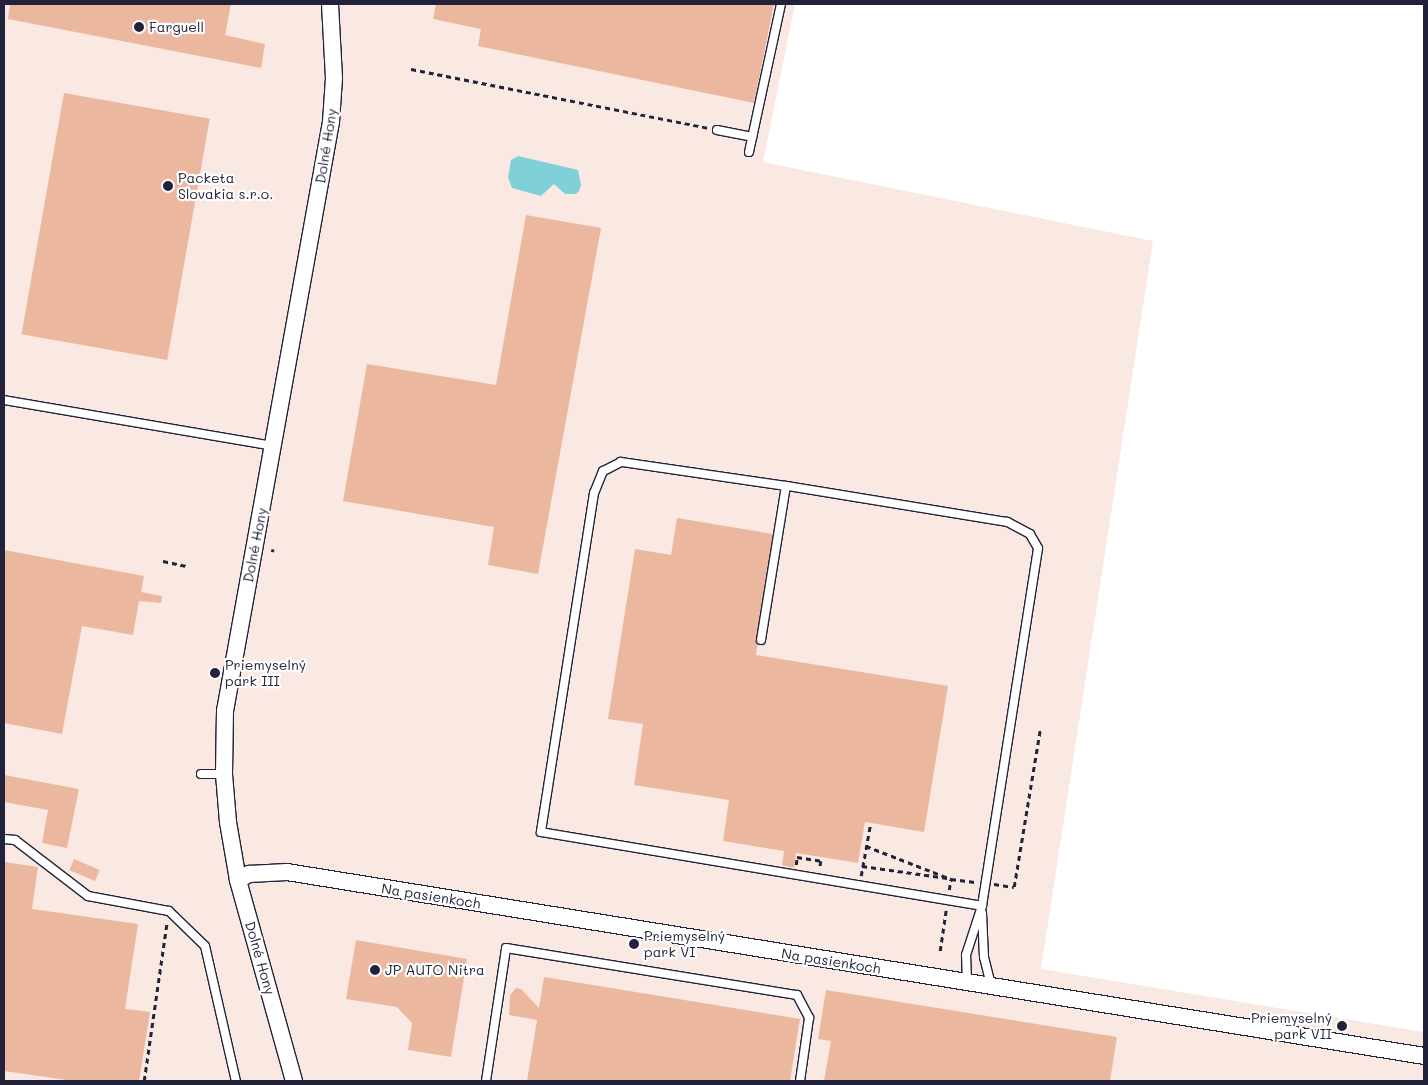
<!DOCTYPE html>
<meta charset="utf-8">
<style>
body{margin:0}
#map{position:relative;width:1428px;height:1085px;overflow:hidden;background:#fff;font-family:Mali,sans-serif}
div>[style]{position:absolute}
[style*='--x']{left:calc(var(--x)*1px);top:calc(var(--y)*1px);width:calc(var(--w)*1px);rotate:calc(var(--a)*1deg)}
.built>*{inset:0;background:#f9e9e2}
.water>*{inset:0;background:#7fd1d7}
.building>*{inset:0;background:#ecb79f;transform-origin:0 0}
.path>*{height:2.5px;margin-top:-1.25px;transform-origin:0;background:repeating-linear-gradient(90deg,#22223b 0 5px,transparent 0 9px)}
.roads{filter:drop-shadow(1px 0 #22223b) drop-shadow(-1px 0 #22223b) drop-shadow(0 1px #22223b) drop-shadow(0 -1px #22223b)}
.service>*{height:8px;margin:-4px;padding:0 4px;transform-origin:4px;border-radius:4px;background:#fff}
.minor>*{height:16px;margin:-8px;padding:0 8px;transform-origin:8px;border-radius:8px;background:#fff}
.dots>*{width:14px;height:14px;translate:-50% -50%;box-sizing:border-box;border:2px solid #fff;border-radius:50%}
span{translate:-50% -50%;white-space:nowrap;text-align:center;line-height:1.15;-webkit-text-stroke:4.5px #fff;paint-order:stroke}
.poi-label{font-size:14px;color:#22223b}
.left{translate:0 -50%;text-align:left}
.right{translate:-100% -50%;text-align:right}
.street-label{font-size:14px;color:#22223b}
.frame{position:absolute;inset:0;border:5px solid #22223b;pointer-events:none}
</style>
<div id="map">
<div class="built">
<i style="clip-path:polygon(4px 4px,795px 4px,763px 162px,1153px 241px,1041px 969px,1424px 1032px,1424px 1081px,4px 1081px)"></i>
</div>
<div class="water">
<i style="clip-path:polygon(518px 156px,578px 170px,581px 185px,579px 191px,576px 194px,565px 194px,554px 184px,541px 196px,512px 188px,508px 177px,511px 160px)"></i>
</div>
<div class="building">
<i style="clip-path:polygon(10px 4px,231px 4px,225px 35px,265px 44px,261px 68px,8px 19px)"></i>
<i style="clip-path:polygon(436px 4px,774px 4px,754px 103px,478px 46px,481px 29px,433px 19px)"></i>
<i style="left:64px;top:93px;width:148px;height:245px;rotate:10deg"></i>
<i style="clip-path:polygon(526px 215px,601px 228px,538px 574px,488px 565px,494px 527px,343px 501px,367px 364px,496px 385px)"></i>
<i style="clip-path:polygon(677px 518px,773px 534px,756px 655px,948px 686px,924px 832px,865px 822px,858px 863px,796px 853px,794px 868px,782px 865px,784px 851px,723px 841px,729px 800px,634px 785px,643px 724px,608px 719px,635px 549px,671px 555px)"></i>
<i style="clip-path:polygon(4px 550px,144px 576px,141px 592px,162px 596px,161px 603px,139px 601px,133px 635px,82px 626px,62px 734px,4px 723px)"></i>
<i style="clip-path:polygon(4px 775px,79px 789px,67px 848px,42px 843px,48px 810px,4px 802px)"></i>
<i style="left:74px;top:859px;width:28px;height:12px;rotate:23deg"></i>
<i style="clip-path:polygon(4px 862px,38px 867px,32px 909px,138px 924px,125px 1009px,150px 1012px,139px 1081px,74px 1081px,4px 1071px)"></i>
<i style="clip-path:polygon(356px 940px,467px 959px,451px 1057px,408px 1050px,412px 1023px,397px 1007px,346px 999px)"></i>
<i style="clip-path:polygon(544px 977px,800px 1019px,790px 1081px,527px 1081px,537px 1020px,509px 1015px,510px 995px,516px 988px,521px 989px,539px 1008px)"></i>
<i style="clip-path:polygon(826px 990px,1117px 1037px,1110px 1081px,824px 1081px,831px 1041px,818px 1039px)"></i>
</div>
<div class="path">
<i style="--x:411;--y:69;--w:303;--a:11.2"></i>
<i style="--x:272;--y:552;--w:3;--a:-72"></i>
<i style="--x:163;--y:561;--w:25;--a:12"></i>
<i style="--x:866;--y:846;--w:91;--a:21.2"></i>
<i style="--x:796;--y:865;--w:8;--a:-83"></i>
<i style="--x:797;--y:857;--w:24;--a:9"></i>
<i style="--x:821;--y:861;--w:7;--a:98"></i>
<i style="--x:862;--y:866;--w:86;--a:8"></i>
<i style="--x:861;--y:876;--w:51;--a:-79.8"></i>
<i style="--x:994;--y:884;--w:20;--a:9"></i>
<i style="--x:1014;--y:887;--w:159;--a:-80.6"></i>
<i style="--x:949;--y:890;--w:11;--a:-80"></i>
<i style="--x:951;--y:879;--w:26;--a:7"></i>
<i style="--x:940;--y:951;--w:41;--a:-81.7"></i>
<i style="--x:144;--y:1081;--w:161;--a:-81.8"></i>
</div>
<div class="roads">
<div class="service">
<i style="--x:717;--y:130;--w:36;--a:11"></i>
<i style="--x:749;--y:152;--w:151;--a:-77.8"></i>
<i style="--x:4;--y:400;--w:273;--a:9.7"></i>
<i style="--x:761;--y:640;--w:156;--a:-80.8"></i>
<i style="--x:201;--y:774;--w:23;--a:0"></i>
<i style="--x:4;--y:839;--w:11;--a:5"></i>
<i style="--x:15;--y:840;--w:92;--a:37.5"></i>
<i style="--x:88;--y:896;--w:82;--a:10.5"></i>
<i style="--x:169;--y:911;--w:50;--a:44.2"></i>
<i style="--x:205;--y:946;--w:139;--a:77.1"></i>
<i style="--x:982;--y:913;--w:44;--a:87.4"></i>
<i style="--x:984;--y:957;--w:29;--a:76"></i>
<i style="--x:967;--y:982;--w:27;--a:-92"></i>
<i style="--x:966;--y:955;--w:52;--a:-71.9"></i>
<i style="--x:982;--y:906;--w:362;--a:-81.1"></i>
<i style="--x:1038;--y:548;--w:16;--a:-120"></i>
<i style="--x:1030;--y:534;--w:26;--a:-152"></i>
<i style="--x:1007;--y:522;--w:224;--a:-170.7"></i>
<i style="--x:786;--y:486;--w:167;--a:-171.7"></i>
<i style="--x:621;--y:462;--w:20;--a:153"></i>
<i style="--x:603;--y:471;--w:24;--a:112"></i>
<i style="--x:594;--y:493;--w:343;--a:98.9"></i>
<i style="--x:541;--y:832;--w:447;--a:9.5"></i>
<i style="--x:486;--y:1081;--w:134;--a:-81.4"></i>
<i style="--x:506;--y:948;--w:295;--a:9.2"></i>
<i style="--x:797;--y:995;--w:26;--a:62"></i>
<i style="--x:809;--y:1018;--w:64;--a:98.1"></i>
</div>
<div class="minor">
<i style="--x:238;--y:880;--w:13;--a:-29"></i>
<i style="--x:249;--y:874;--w:38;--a:-3"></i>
<i style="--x:287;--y:872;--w:1152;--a:9.19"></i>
<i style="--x:294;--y:1081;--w:209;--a:-105.6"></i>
<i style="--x:238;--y:880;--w:59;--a:-99.8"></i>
<i style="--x:228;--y:822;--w:48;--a:-94.8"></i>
<i style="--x:224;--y:774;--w:63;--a:-89.1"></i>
<i style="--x:225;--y:711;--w:598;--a:-79.8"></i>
<i style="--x:331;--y:122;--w:44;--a:-86.1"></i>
<i style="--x:334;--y:78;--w:74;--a:-93.1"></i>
</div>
</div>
<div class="dots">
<i style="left:139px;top:27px;background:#22223b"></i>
<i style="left:168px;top:186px;background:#22223b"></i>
<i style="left:215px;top:673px;background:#22223b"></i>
<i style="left:634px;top:944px;background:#22223b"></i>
<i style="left:375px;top:970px;background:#22223b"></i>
<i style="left:1342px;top:1026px;background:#22223b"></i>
</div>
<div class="poi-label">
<span class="left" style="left:149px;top:27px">Farguell</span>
<span class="left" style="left:178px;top:186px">Packeta<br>Slovakia s.r.o.</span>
<span class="left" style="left:225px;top:673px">Priemyselný<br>park III</span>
<span class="left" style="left:644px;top:944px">Priemyselný<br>park VI</span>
<span class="left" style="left:385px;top:970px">JP AUTO Nitra</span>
<span class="right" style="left:1332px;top:1026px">Priemyselný<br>park VII</span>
</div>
<div class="street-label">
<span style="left:326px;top:146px;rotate:-81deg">Dolné Hony</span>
<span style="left:255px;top:545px;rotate:-79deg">Dolné Hony</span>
<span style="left:431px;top:896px;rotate:9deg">Na pasienkoch</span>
<span style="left:260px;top:958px;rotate:74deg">Dolné Hony</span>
<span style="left:831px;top:961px;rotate:9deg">Na pasienkoch</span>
</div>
<div class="frame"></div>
</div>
